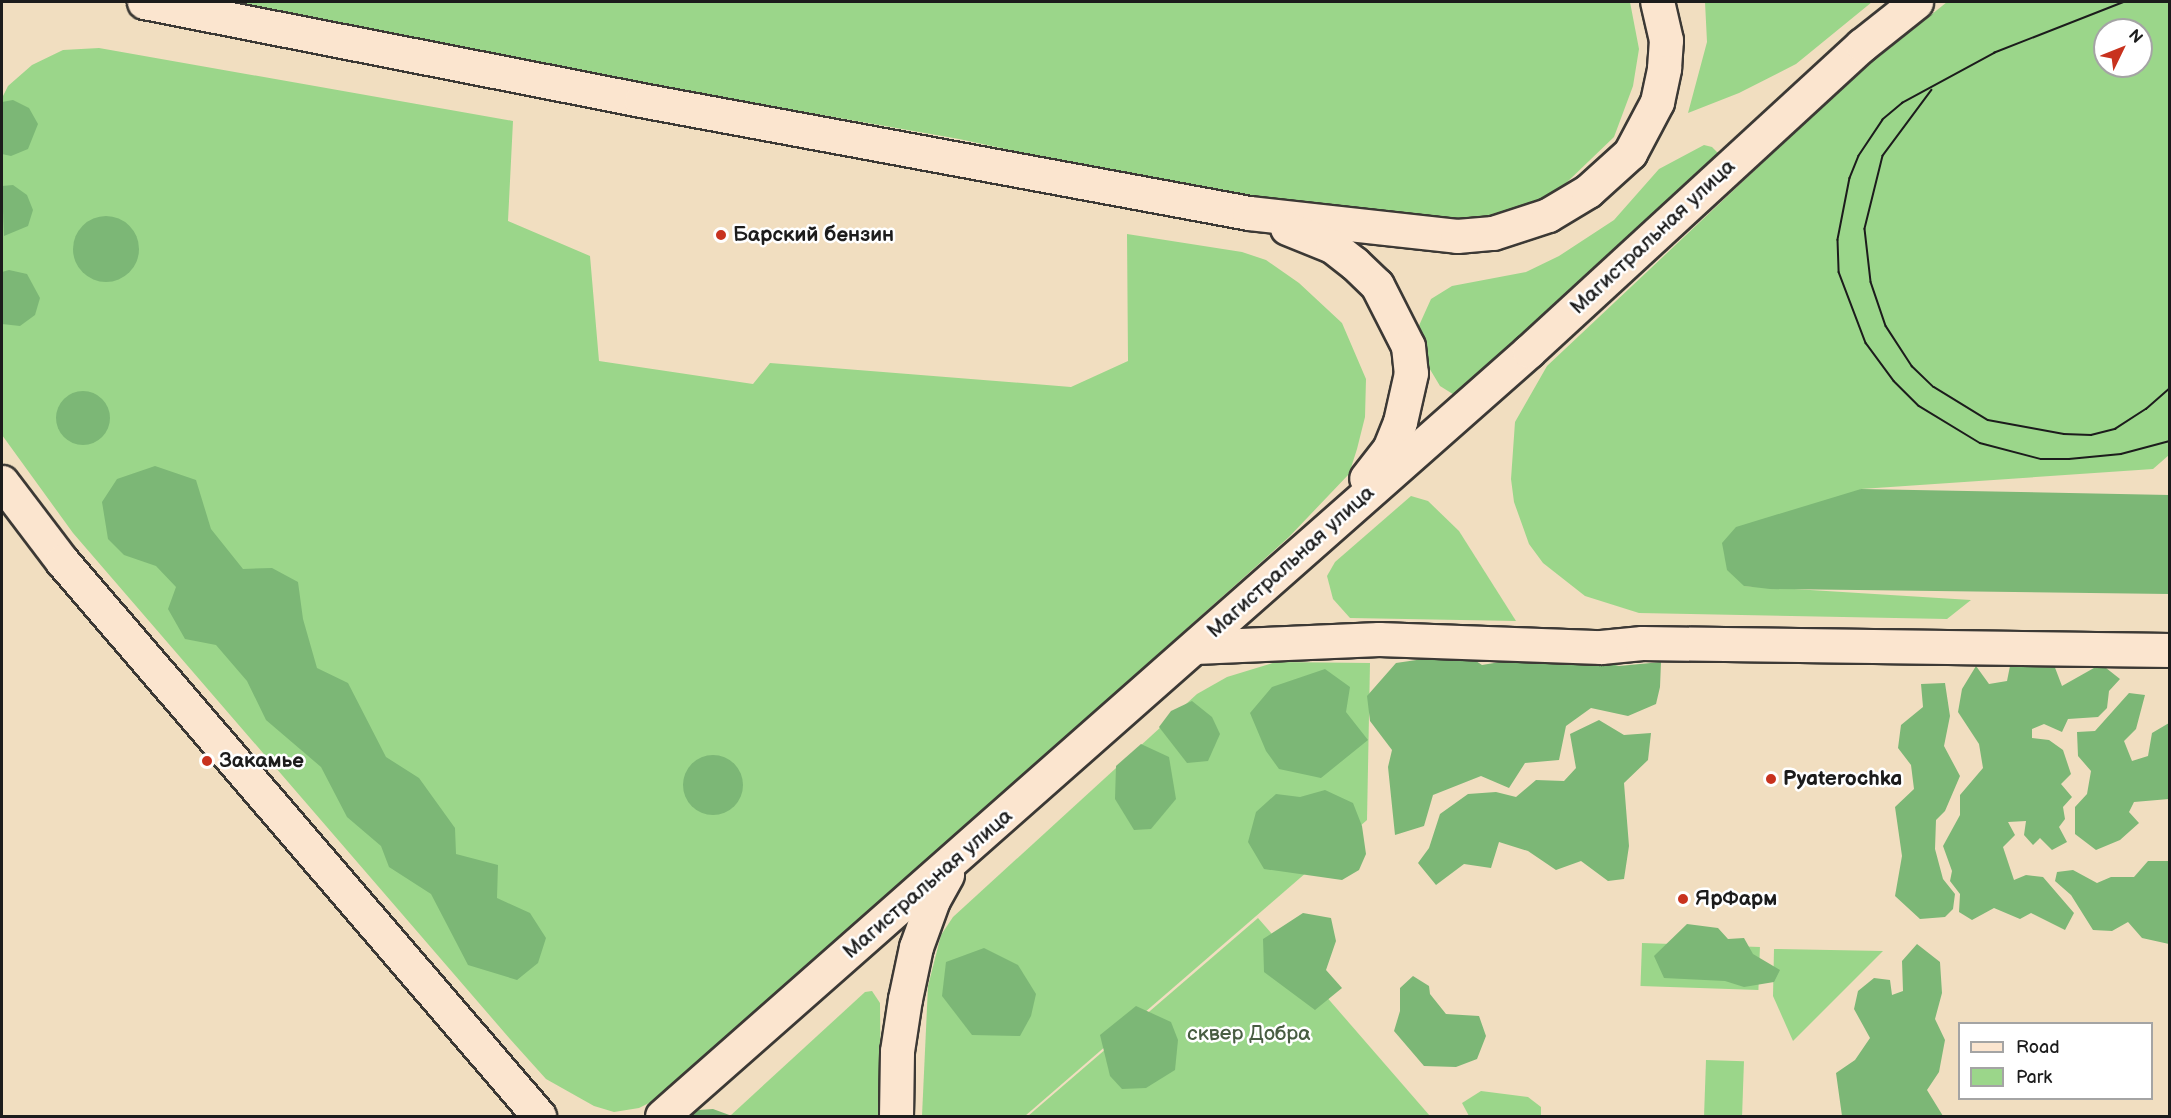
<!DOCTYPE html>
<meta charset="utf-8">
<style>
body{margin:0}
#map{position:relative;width:2171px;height:1118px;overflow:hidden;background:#f1dec0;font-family:"Balsamiq Sans",sans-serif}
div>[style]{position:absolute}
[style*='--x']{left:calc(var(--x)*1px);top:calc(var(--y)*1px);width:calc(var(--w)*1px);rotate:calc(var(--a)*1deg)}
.green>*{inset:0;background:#9bd68a;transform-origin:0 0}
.forest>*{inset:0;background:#7cb776}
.round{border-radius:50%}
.roads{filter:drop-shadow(2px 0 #3c3935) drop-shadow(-2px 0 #3c3935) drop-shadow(0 2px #3c3935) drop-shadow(0 -2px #3c3935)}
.secondary>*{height:33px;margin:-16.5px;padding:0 16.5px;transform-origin:16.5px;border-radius:16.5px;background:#fbe5cf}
.tram>*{height:1.5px;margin:-0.75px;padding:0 0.75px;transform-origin:0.75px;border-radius:0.75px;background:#1c1c1c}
.dots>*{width:16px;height:16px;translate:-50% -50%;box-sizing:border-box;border:3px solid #fff;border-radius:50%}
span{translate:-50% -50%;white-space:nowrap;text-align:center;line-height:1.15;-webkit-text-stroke:5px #fff;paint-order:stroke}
.poi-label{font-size:21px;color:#1c1c1c;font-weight:700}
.left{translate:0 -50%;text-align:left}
.street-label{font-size:21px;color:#1c1c1c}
.park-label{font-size:21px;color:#485d42}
.frame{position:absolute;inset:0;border:3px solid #1c1c1c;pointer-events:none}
.legend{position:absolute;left:1958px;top:1022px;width:195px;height:78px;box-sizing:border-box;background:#fff;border:2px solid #a4a4a4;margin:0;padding:8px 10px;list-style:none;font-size:18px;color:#1c1c1c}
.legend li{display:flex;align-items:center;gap:12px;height:30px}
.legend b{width:30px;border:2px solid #a4a4a4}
.north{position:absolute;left:2093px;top:18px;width:60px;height:60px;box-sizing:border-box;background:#fff;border:2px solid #a4a4a4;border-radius:50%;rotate:47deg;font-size:16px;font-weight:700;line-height:24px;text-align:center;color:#1c1c1c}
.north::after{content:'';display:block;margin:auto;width:21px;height:27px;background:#c8321e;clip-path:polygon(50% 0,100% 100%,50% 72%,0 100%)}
</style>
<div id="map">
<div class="green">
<i style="clip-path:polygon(179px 2px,1630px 2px,1639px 49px,1633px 86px,1614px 137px,1564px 185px,1539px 206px,1511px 217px,1426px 221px,1166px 184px,959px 139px)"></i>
<i style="clip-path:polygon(1705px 2px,1872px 2px,1796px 64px,1739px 93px,1688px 113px,1707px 42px)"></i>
<i style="clip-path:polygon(evenodd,1947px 2px,2169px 2px,2169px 455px,2153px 469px,1861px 489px,1744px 586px,1971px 600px,1947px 619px,1639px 613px,1585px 596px,1543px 563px,1529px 544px,1514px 502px,1511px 479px,1515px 422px,1547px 366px,1855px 76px,1947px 2px,2105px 30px,2141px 30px,2141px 66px,2105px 66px,2105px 30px)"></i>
<i style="clip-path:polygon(99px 48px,513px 121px,508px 221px,590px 256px,599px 361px,753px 384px,770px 363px,1071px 387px,1128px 361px,1127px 234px,1242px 252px,1266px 260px,1299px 283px,1342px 323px,1366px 379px,1365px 417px,1357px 449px,1349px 474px,1289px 537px,665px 1095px,639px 1108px,614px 1112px,594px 1106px,546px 1079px,510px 1039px,73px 533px,2px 435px,2px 98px,8px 86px,32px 65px,63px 50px)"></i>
<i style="clip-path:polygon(1704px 145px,1712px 147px,1719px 154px,1719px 163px,1456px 396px,1440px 386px,1425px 361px,1417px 330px,1431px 299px,1452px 286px,1526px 272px,1559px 256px,1614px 220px,1659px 169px)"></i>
<i style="clip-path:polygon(1411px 496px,1428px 501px,1459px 531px,1516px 621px,1350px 618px,1333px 599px,1327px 576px,1335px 562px)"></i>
<i style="clip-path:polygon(1276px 662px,1370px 663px,1367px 820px,1025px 1116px,922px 1116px,928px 986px,941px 935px,953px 917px,1197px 694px,1227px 677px)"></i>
<i style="clip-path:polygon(1258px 918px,1430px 1116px,1028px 1116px)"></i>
<i style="left:1642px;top:943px;width:118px;height:43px;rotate:2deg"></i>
<i style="clip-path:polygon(1774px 949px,1883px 951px,1793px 1041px,1773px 996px)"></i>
<i style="clip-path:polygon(872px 991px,880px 1003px,881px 1116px,730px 1116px,865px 992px)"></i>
<i style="left:1706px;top:1060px;width:38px;height:56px;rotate:2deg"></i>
<i style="clip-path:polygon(1481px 1091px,1528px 1097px,1541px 1107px,1541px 1116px,1469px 1116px,1462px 1103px)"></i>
</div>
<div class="forest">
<i style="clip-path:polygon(13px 100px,29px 108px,38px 124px,28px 149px,11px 156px,2px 154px,2px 102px)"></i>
<i style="clip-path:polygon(13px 185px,27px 195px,33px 210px,28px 226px,4px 236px,2px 186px)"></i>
<i class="round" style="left:73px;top:216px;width:66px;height:66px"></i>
<i style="clip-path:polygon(9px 270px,27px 274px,40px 298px,35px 315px,20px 326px,2px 324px,2px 272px)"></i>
<i class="round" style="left:56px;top:391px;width:54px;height:54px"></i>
<i style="clip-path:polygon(155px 466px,196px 480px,211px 529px,243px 569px,272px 568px,298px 582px,303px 619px,317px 668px,348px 683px,386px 757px,419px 778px,455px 828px,456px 854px,498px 865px,497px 898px,530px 913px,546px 938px,538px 963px,517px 980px,468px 965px,431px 894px,389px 867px,381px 846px,347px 817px,321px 767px,266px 720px,247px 681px,216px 645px,185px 639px,168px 609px,176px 587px,156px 566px,124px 555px,108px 539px,102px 502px,117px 479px)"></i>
<i style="clip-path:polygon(1861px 489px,2169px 495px,2169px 594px,1770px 589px,1744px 586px,1727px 570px,1722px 543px,1736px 527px)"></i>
<i style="clip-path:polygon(1464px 653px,1482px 665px,1524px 658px,1557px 663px,1585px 657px,1619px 666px,1661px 662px,1660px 687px,1656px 704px,1628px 716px,1591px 708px,1566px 726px,1559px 760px,1525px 763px,1509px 788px,1481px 776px,1433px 795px,1424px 826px,1395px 835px,1388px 767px,1392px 750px,1370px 721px,1367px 696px,1396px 663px)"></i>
<i style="clip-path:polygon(2032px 663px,2054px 665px,2062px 686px,2101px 664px,2120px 679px,2109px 691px,2107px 708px,2098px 717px,2068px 719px,2062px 732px,2044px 724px,2032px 729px,2032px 738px,2049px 740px,2063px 750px,2071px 774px,2061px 784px,2072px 797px,2063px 807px,2065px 819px,2059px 827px,2067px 842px,2052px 850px,2040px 838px,2033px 845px,2024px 835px,2026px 821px,2008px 822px,2015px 835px,2003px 847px,2014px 880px,2026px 875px,2043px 877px,2074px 913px,2065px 930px,2031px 913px,2020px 919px,1994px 908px,1972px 920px,1959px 912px,1960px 894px,1950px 881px,1952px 871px,1943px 846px,1960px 815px,1960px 795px,1983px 768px,1979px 744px,1958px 712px,1962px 689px,1976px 666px,1989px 684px,2007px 681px,2010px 666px)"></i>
<i style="clip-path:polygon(1325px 669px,1350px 687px,1346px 712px,1368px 740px,1321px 778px,1279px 769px,1266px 751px,1250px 713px,1272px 687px)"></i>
<i style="clip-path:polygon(1945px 683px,1950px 716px,1944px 746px,1960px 776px,1945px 811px,1936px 820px,1935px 849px,1943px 879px,1955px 894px,1953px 909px,1945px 917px,1920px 919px,1895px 896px,1902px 856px,1895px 807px,1914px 789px,1911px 765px,1898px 748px,1901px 725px,1923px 707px,1921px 684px)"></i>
<i style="clip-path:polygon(2129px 693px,2145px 695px,2136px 729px,2124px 741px,2132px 761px,2148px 756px,2152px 733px,2169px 723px,2169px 799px,2134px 802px,2129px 812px,2139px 823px,2120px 840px,2096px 850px,2075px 834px,2075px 807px,2087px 794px,2091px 771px,2078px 756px,2077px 732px,2095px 731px)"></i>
<i style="clip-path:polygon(1192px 701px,1212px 717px,1220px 734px,1208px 761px,1187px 763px,1159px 727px,1171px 711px)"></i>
<i style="clip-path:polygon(1599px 720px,1624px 735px,1651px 733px,1648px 760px,1624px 783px,1629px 846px,1624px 879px,1608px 881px,1581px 861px,1556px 870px,1528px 851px,1499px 842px,1491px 868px,1464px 864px,1436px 885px,1418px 863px,1429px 848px,1440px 814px,1468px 794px,1496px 792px,1516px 797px,1536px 780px,1564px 781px,1576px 768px,1570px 734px)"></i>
<i style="clip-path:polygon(1141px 744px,1169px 757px,1176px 799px,1151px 829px,1134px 830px,1115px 799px,1116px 766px)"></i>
<i class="round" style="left:683px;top:755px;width:60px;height:60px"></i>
<i style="clip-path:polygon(1325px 790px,1353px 803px,1362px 826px,1366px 854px,1359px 870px,1342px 880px,1264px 869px,1248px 842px,1256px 812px,1276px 794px,1300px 797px)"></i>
<i style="clip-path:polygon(2148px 861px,2169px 861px,2169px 944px,2142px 938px,2128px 922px,2112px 931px,2093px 930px,2071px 895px,2055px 881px,2057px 872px,2073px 870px,2097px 883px,2111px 877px,2134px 877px)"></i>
<i style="clip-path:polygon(1303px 913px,1331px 918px,1336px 941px,1326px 970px,1342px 988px,1315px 1010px,1264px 972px,1263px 939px)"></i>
<i style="clip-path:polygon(1687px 924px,1718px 928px,1728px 939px,1744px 938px,1753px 954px,1780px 970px,1774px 982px,1744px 987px,1725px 981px,1664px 978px,1654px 956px)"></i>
<i style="clip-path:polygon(1917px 944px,1940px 962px,1942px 993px,1935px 1019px,1945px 1040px,1939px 1072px,1927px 1090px,1943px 1116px,1842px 1116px,1836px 1073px,1855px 1060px,1870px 1038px,1854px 1009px,1858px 991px,1874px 978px,1890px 980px,1892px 995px,1903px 991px,1902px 961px)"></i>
<i style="clip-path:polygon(984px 948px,1018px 965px,1036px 994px,1031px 1016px,1020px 1036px,972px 1035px,942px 996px,946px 962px)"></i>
<i style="clip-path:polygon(1413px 976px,1429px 986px,1430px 994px,1446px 1014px,1479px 1016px,1486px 1036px,1477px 1059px,1456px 1067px,1424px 1066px,1394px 1031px,1400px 1011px,1400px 988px)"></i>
<i style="clip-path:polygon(1136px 1006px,1171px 1022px,1178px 1040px,1175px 1070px,1146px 1088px,1122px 1089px,1110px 1076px,1100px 1035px)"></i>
<i style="clip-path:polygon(713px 1109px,732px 1116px,685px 1116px,699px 1110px)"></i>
</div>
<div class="roads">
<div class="secondary">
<i style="--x:144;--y:2;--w:507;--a:11.15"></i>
<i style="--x:641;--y:100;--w:618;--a:10.53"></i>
<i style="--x:1249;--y:213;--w:209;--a:6.3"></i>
<i style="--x:1457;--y:236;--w:36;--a:-5"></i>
<i style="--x:1493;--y:233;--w:58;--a:-18.1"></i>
<i style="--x:1548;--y:215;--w:47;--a:-31"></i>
<i style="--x:1588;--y:191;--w:57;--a:-42.1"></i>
<i style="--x:1630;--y:153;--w:58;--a:-62.1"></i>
<i style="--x:1657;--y:102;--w:35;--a:-78"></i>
<i style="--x:1664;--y:68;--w:28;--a:-86"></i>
<i style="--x:1666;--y:40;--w:39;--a:-103"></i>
<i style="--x:1287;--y:228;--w:48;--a:21.8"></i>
<i style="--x:1332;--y:246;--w:28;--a:38"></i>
<i style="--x:1354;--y:263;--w:32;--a:44"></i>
<i style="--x:1377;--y:285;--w:68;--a:63.1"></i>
<i style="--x:1408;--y:346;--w:27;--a:84"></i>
<i style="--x:1411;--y:373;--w:50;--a:102.7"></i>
<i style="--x:1400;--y:422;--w:29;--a:112"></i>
<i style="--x:1389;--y:449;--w:37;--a:128"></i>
<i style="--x:2;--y:482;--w:99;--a:52.8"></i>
<i style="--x:62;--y:561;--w:732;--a:49.32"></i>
<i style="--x:1195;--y:647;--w:184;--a:-2.5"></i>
<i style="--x:1379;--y:639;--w:222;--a:2.1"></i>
<i style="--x:1601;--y:647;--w:41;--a:-5.6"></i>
<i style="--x:1642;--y:643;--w:528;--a:0.76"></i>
<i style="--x:662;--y:1116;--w:1156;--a:-41.42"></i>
<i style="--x:1529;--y:351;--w:452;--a:-42.6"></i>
<i style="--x:1862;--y:45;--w:69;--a:-38.5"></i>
<i style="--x:896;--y:1116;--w:65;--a:-89.1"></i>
<i style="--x:897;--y:1051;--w:53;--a:-81.3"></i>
<i style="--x:905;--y:999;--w:53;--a:-78.1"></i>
<i style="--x:916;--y:947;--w:50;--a:-70.1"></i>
<i style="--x:933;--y:900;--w:29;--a:-61"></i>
</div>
</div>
<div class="tram">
<i style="--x:2125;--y:2;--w:140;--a:158.6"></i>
<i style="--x:1995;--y:53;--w:105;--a:151.5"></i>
<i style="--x:1903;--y:103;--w:26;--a:140"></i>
<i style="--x:1883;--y:120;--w:43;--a:123.7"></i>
<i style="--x:1859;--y:156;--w:24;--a:112"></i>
<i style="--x:1850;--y:178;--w:63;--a:101"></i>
<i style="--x:1838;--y:240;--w:32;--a:88"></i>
<i style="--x:1839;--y:272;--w:76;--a:69.2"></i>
<i style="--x:1866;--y:343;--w:47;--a:53.6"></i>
<i style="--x:1894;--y:381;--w:35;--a:45"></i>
<i style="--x:1919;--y:406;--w:71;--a:31.2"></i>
<i style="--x:1980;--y:443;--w:63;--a:14.7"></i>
<i style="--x:2041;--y:459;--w:28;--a:0"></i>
<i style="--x:2069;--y:459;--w:52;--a:-5.5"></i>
<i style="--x:2121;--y:454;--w:51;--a:-14.9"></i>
<i style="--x:1932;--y:90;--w:82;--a:126.6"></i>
<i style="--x:1883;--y:156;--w:75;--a:103.9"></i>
<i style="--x:1865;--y:229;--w:53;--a:83.5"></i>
<i style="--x:1871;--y:282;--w:46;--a:71.2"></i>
<i style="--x:1886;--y:326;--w:48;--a:57"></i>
<i style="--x:1912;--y:366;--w:30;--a:44"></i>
<i style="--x:1934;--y:387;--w:63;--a:31.4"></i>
<i style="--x:1988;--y:420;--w:77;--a:10.4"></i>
<i style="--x:2064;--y:434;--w:27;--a:2"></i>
<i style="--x:2091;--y:435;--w:25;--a:-14"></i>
<i style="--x:2115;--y:429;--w:37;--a:-33"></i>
<i style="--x:2146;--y:409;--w:32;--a:-41"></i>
</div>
<div class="dots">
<i style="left:721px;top:235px;background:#c8321e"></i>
<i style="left:207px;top:761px;background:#c8321e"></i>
<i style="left:1771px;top:779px;background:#c8321e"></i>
<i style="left:1683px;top:899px;background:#c8321e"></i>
</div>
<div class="poi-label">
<span class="left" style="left:733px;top:235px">Барский бензин</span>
<span class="left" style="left:219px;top:761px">Закамье</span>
<span class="left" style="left:1783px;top:779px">Pyaterochka</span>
<span class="left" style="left:1695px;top:899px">ЯрФарм</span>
</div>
<div class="street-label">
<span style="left:1653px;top:237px;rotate:-43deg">Магистральная улица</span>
<span style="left:1291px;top:562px;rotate:-42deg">Магистральная улица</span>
<span style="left:928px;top:884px;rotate:-41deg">Магистральная улица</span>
</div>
<div class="park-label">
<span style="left:1249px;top:1034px">сквер Добра</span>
</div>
<div class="frame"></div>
<ul class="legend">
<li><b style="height:8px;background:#fbe5cf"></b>Road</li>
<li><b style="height:16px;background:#9bd68a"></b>Park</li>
</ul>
<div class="north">N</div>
</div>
